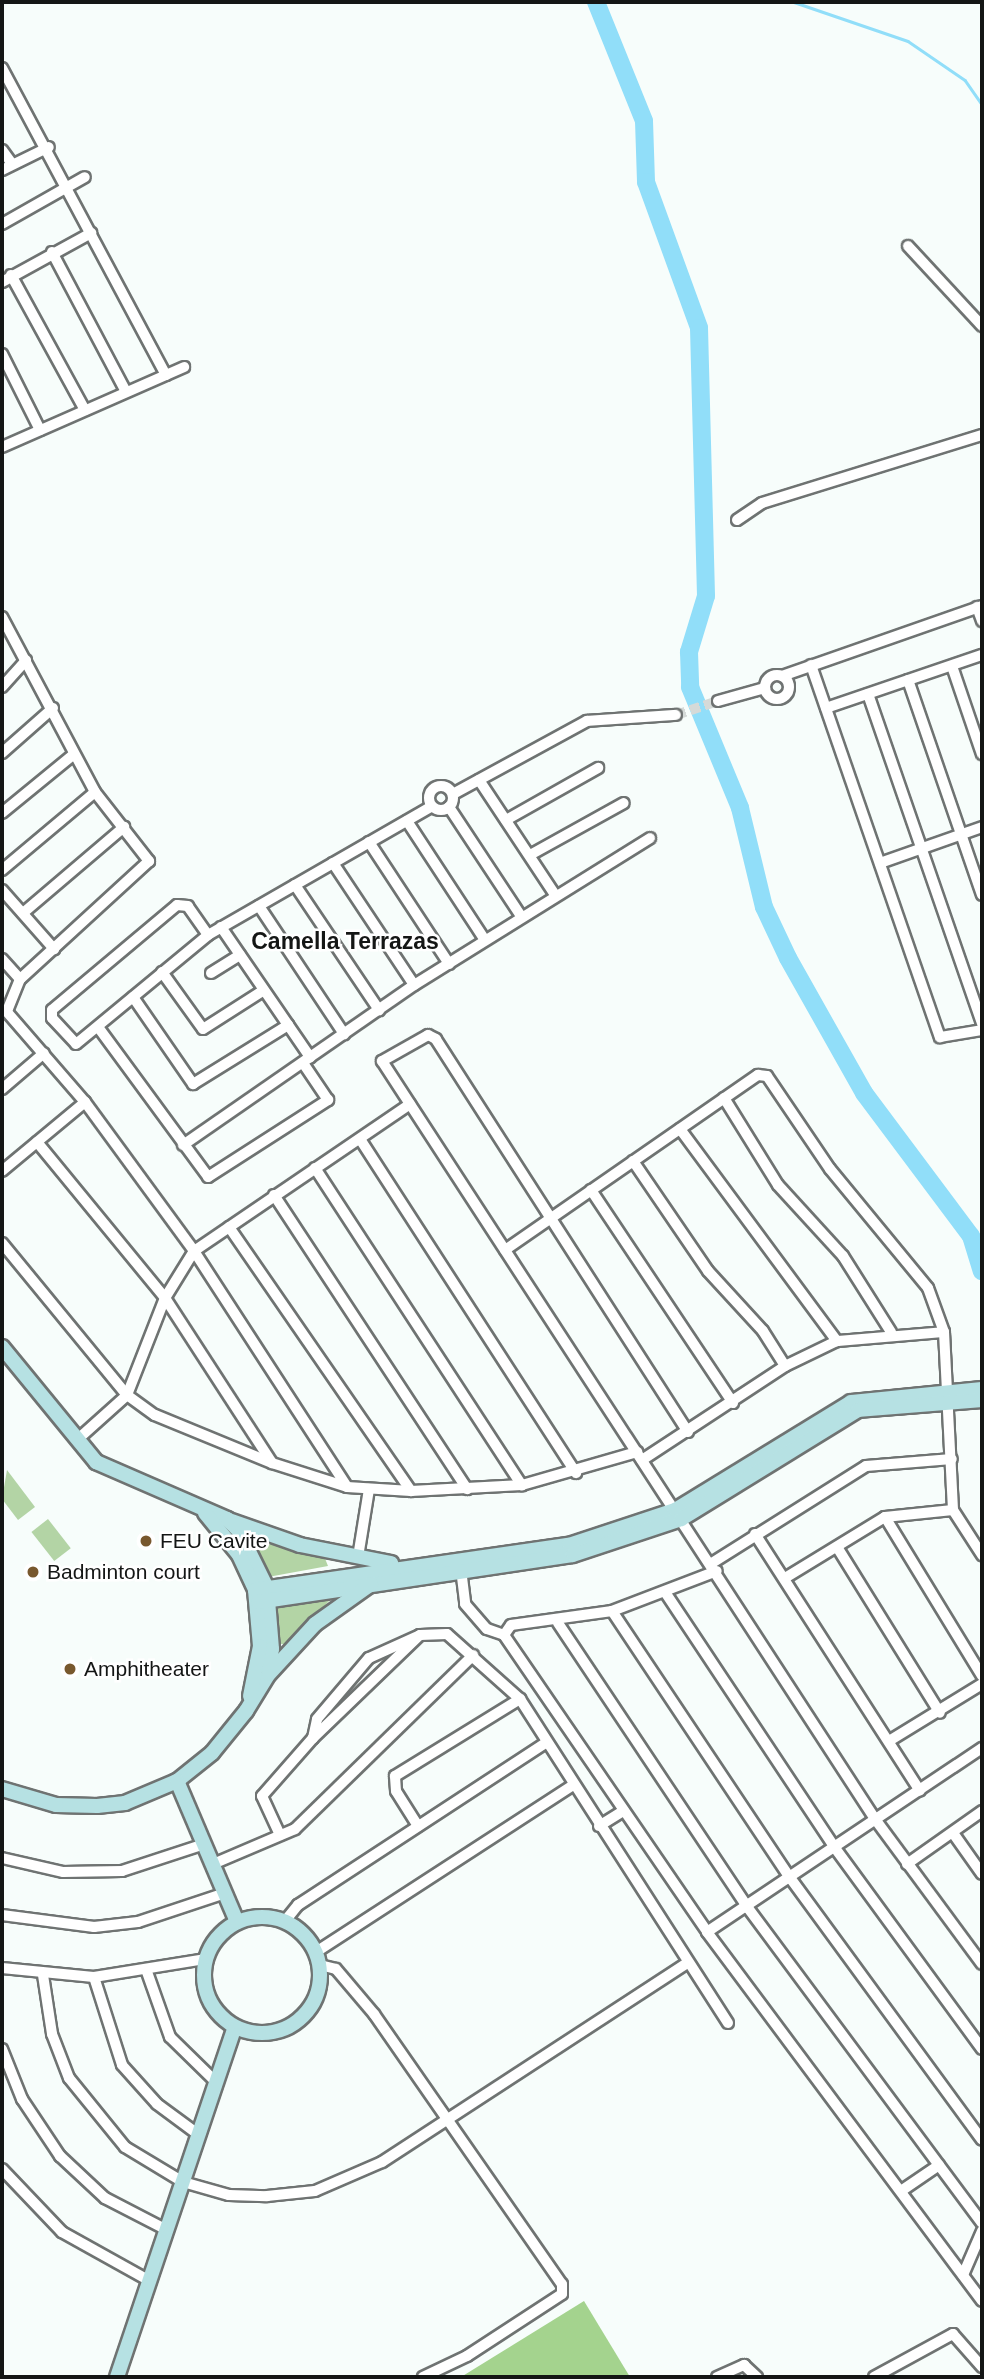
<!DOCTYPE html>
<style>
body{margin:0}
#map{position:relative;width:984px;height:2379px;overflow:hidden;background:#f7fdfb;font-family:Arial,sans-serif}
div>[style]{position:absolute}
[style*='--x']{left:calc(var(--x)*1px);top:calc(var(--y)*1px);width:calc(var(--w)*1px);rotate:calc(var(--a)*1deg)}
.green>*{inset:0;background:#b3d4a5;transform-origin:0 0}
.forest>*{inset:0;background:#a4d38e}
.stream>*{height:2.5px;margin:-1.25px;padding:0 1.25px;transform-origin:1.25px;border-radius:1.25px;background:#91def9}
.river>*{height:18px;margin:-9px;padding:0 9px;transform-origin:9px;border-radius:9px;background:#91def9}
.street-tunnel>*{height:10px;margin-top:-5px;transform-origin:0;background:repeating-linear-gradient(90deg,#d5dad8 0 10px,transparent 0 15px)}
.roads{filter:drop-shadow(2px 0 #6f7372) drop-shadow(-2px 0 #6f7372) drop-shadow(0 2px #6f7372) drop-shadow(0 -2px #6f7372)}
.street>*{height:10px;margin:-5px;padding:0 5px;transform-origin:5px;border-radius:5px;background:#fff}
.street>.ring{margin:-5px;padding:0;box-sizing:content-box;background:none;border:10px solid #fff;border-radius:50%}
.secondary>*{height:14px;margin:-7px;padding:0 7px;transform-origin:7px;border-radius:7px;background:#b6e1e3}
.secondary>.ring{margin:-7px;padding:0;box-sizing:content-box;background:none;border:14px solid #b6e1e3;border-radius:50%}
.dots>*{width:19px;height:19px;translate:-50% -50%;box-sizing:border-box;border:4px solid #fff;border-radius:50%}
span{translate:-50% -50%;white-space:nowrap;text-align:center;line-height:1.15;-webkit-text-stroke:5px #fff;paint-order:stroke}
.poi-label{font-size:21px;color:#141615}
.left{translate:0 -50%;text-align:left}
.neighbourhood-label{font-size:23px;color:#141615;font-weight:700}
.frame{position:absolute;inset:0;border:4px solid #141615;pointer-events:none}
</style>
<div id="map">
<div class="green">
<i style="clip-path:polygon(7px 1470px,35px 1507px,18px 1520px,2px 1499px)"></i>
<i style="left:48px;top:1519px;width:37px;height:21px;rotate:52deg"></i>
<i style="clip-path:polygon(255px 1535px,324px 1556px,328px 1566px,268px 1577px,248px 1539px)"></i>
<i style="clip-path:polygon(334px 1596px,287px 1644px,276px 1644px,276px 1600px)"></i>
</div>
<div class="forest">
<i style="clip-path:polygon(584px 2301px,630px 2377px,461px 2377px)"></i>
</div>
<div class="stream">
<i style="--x:794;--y:2;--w:120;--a:18.9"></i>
<i style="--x:908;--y:41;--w:69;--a:34.4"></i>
<i style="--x:965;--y:80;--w:29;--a:55"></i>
</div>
<div class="river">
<i style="--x:596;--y:2;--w:128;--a:68"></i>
<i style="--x:644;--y:121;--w:61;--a:88.1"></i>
<i style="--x:646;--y:182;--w:155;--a:70"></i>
<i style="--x:699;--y:328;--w:268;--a:88.5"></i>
<i style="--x:706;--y:596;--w:59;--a:106.9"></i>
<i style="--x:689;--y:652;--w:35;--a:88"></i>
<i style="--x:690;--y:687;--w:131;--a:67.5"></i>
<i style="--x:740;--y:808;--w:102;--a:76.4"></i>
<i style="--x:764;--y:907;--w:56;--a:64.8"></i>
<i style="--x:788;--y:958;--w:155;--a:60.6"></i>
<i style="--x:864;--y:1093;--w:179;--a:53.2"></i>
<i style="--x:971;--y:1236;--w:37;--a:73"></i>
</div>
<div class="street-tunnel">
<i style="--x:676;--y:715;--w:44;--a:-18.4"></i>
</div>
<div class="roads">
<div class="street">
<i style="--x:2;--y:68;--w:348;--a:61.9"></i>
<i style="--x:2;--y:150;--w:17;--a:54"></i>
<i style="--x:2;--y:170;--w:52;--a:-26.1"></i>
<i style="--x:2;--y:224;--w:95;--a:-29.5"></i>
<i style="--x:908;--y:246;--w:109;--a:47.2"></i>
<i style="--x:52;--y:252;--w:158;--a:62.1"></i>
<i style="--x:11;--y:275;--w:154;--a:61.3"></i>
<i style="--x:2;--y:282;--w:102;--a:-28.8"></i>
<i style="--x:2;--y:354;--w:85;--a:63.4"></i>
<i style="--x:2;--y:447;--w:199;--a:-23.7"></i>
<i style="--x:737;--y:520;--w:30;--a:-34"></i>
<i style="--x:762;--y:503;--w:230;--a:-17.2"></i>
<i style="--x:977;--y:607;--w:15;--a:70"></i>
<i style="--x:2;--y:617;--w:198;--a:62"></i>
<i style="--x:95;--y:792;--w:88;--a:52"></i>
<i style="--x:149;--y:861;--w:175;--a:137.5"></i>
<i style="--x:811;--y:665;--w:394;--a:70.9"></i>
<i style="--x:940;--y:1037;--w:43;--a:-9.5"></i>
<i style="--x:952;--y:666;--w:93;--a:71.2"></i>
<i class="ring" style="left:765px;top:675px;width:14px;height:14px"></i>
<i style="--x:782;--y:676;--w:212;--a:-19.3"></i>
<i style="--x:908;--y:680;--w:227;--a:71"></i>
<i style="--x:2;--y:687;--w:36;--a:-48"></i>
<i style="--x:868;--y:694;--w:349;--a:70.9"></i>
<i style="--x:718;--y:701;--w:49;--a:-15.5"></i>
<i style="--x:826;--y:708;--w:165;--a:-18.8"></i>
<i style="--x:2;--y:753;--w:68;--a:-41.4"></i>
<i style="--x:479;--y:780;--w:138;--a:56.5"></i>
<i class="ring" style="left:429px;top:786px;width:14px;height:14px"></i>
<i style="--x:453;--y:794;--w:153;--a:-28.6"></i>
<i style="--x:587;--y:721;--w:89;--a:-3.9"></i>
<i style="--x:449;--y:807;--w:131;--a:56.6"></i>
<i style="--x:2;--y:813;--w:93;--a:-39.3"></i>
<i style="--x:506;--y:820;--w:106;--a:-29.5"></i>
<i style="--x:407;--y:821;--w:142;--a:56.8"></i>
<i style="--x:369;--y:842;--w:146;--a:56.7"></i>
<i style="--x:530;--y:855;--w:107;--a:-29"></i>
<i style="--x:333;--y:863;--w:146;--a:56.4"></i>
<i style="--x:880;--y:863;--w:108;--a:-19.4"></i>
<i style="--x:2;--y:870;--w:121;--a:-40"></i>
<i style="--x:295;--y:885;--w:151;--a:56.1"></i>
<i style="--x:2;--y:890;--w:79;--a:48.6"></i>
<i style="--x:259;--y:906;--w:154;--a:56.4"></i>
<i style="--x:23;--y:913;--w:133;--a:-40.4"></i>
<i style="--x:221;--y:927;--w:158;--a:55.6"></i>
<i style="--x:208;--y:935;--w:35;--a:-125"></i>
<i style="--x:188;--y:906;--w:11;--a:-175"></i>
<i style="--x:177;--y:905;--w:163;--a:140"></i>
<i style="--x:52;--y:1010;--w:8;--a:90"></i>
<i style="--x:52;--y:1018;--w:35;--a:47"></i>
<i style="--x:76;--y:1044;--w:171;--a:-39.5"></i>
<i style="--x:208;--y:935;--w:258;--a:-29.9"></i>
<i style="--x:2;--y:959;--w:27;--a:48"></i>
<i style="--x:20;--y:979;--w:35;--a:112"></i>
<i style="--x:7;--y:1012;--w:119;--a:49.1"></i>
<i style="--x:162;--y:972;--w:70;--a:54.3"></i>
<i style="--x:203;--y:1029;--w:72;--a:-32.6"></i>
<i style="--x:211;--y:973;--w:34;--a:-32"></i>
<i style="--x:133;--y:997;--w:106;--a:55.4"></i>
<i style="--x:193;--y:1084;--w:112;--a:-31.8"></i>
<i style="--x:98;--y:1027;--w:186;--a:53.7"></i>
<i style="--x:208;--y:1177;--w:143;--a:-32.7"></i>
<i style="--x:328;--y:1100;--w:45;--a:-124"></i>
<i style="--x:2;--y:1089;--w:55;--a:-40.6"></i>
<i style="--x:724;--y:1098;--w:102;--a:58.2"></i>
<i style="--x:778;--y:1185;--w:96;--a:47.5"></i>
<i style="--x:843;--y:1256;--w:90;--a:57.7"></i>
<i style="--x:680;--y:1129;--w:264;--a:53.5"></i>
<i style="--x:360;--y:1139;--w:398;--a:57.1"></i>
<i style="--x:37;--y:1142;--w:202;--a:50.6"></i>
<i style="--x:165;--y:1298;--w:197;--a:57"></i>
<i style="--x:183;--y:1145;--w:281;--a:-34.7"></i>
<i style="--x:414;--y:985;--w:278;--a:-31.9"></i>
<i style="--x:633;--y:1161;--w:133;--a:55.7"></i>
<i style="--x:708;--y:1271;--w:81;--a:47.5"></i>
<i style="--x:763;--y:1331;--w:41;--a:57.8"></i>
<i style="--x:315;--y:1168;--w:379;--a:56.9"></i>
<i style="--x:2;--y:1171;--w:108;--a:-39.7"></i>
<i style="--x:85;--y:1102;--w:185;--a:53.8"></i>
<i style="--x:194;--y:1251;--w:281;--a:57"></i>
<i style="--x:591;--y:1190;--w:256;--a:56.3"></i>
<i style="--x:274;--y:1195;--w:352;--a:56.7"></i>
<i style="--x:229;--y:1227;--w:321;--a:55.4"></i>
<i style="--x:2;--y:1243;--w:197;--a:50.6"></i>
<i style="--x:127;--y:1395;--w:34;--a:36"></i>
<i style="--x:155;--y:1415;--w:126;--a:22.3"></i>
<i style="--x:272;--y:1463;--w:79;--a:17.7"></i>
<i style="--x:347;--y:1487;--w:64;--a:3.6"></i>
<i style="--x:411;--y:1491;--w:111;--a:-3.1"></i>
<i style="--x:522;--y:1485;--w:120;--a:-16"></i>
<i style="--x:505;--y:1250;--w:308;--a:-34.7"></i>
<i style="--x:758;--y:1075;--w:9;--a:6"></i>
<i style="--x:767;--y:1076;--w:112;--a:55.9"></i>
<i style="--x:830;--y:1169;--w:154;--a:50.5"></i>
<i style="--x:928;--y:1288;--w:47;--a:70"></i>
<i style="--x:944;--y:1332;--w:178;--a:87.1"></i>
<i style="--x:953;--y:1510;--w:54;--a:57.2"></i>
<i style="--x:688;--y:1432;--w:467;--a:-122.7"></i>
<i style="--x:436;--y:1039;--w:9;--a:-153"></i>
<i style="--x:428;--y:1035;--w:53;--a:150.5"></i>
<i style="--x:382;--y:1061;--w:904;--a:56.96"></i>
<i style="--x:875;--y:1819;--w:180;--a:53.6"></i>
<i style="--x:78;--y:1439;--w:66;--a:-41.9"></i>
<i style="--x:127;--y:1395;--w:104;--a:-68.6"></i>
<i style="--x:165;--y:1298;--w:55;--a:-58.3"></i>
<i style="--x:194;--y:1251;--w:261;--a:-34.2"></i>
<i style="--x:642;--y:1460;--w:171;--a:-33.3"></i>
<i style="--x:785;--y:1366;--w:58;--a:-25.7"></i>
<i style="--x:837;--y:1341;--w:107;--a:-4.8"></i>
<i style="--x:885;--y:1517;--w:186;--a:58.6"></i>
<i style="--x:755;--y:1534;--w:305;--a:57.3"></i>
<i style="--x:837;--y:1547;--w:195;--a:58.2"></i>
<i style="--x:358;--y:1557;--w:69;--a:-80.8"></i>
<i style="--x:712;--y:1563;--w:182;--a:-32.2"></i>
<i style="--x:866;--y:1466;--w:86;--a:-4.7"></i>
<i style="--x:461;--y:1569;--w:35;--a:83"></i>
<i style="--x:465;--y:1604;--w:33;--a:49"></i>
<i style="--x:487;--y:1629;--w:18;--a:19"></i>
<i style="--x:785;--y:1578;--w:117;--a:-31.4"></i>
<i style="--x:885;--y:1517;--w:68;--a:-5.9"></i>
<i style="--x:665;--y:1592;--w:307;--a:56.4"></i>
<i style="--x:835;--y:1848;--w:249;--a:53.8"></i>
<i style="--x:612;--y:1611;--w:322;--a:56.3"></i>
<i style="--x:791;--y:1879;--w:323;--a:53.8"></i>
<i style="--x:558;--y:1623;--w:343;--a:56.3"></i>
<i style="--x:748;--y:1908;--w:392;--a:53.4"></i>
<i style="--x:420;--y:1635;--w:149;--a:136.1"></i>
<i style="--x:313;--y:1738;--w:19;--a:-78"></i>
<i style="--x:317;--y:1719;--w:80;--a:-49.6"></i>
<i style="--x:369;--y:1658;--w:56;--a:-24.3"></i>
<i style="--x:420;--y:1635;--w:27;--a:-2"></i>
<i style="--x:447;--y:1634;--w:98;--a:41.7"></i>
<i style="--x:520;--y:1699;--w:385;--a:57.3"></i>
<i style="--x:504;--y:1635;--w:360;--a:55.6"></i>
<i style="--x:707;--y:1932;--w:460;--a:53.3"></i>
<i style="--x:504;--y:1635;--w:12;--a:-55"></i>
<i style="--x:511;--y:1625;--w:102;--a:-7.9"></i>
<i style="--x:612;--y:1611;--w:112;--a:-20.9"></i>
<i style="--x:889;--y:1741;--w:109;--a:-31.5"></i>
<i style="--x:418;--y:1826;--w:41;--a:-122.2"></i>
<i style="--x:396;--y:1791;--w:15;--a:-94"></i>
<i style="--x:395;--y:1776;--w:147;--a:-31.6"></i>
<i style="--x:599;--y:1826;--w:28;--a:-32"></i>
<i style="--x:953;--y:1833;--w:50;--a:54.7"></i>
<i style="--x:280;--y:1835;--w:43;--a:-114.8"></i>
<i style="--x:262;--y:1796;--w:77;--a:-48.7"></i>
<i style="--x:2;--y:1858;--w:63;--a:12.9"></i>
<i style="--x:63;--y:1872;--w:59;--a:-1"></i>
<i style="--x:122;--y:1871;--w:86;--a:-18.2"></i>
<i style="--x:213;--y:1864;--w:89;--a:-23.1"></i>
<i style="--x:295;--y:1829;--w:249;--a:-44.3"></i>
<i style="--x:907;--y:1864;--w:92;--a:-35.2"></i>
<i style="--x:2;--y:1915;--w:93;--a:7.4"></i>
<i style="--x:94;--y:1927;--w:44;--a:-6.5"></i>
<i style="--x:138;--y:1922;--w:92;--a:-18.4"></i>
<i style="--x:285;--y:1921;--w:21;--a:-51"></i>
<i style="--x:298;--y:1905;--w:296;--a:-33.2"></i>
<i style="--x:707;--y:1932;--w:331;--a:-33.8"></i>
<i style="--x:316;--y:1952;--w:306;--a:-33"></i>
<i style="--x:320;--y:1965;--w:16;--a:14"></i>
<i style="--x:336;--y:1969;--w:59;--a:49.8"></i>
<i style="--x:374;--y:2014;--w:329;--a:55.2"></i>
<i style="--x:562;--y:2284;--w:10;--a:90"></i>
<i style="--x:562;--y:2294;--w:113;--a:146.9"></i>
<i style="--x:467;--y:2356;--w:49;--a:154.5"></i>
<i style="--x:2;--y:1968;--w:92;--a:5.6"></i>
<i style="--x:94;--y:1977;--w:112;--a:-9.2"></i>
<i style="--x:147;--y:1972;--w:69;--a:70.5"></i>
<i style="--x:170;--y:2037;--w:64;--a:44.4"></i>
<i style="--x:43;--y:1975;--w:60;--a:81.3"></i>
<i style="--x:52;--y:2034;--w:47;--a:68.9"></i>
<i style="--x:69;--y:2078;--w:89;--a:50.9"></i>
<i style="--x:125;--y:2147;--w:68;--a:31.1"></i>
<i style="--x:183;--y:2182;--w:48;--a:15.8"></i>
<i style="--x:229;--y:2195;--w:38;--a:2"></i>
<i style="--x:267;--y:2196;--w:48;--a:-5.9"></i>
<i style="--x:315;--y:2191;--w:73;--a:-23.4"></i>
<i style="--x:382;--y:2162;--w:363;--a:-33.1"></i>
<i style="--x:94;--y:1977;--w:92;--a:72.3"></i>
<i style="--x:122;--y:2065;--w:52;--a:48.1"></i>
<i style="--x:157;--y:2104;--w:52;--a:36.4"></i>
<i style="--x:2;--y:2049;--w:54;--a:68.2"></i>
<i style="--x:22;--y:2099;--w:69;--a:56.3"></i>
<i style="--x:60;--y:2156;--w:62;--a:43"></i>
<i style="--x:105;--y:2198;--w:70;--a:27.3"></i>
<i style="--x:2;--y:2169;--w:87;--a:46.4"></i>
<i style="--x:62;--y:2232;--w:101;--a:29.1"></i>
<i style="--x:901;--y:2191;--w:46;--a:-34.4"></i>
<i style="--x:963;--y:2275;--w:48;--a:-66.6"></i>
<i style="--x:717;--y:2377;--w:30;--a:-24"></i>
<i style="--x:744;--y:2365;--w:18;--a:43"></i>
<i style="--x:874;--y:2377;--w:90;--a:-28.6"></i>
<i style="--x:953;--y:2334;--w:44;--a:48.7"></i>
</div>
<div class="secondary">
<i style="--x:2;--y:1347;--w:149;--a:50.7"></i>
<i style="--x:96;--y:1462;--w:143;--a:23.5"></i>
<i style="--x:227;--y:1519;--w:17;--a:45"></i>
<i style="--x:239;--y:1531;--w:64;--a:63.8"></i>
<i style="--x:267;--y:1588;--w:61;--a:85.3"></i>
<i style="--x:272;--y:1649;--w:26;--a:99"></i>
<i style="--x:268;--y:1675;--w:42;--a:121.4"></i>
<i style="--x:246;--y:1711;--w:54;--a:129"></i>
<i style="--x:212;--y:1753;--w:45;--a:141.3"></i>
<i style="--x:177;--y:1781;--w:56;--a:157.1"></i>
<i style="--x:125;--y:1803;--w:28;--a:174"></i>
<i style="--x:97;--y:1806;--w:41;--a:-178.6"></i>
<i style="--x:56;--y:1805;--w:56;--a:-163.5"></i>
<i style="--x:205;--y:1513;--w:54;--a:51"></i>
<i style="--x:239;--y:1555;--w:38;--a:65"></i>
<i style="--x:255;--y:1590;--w:56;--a:84.9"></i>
<i style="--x:260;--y:1646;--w:51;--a:101.3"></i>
<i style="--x:229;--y:1520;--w:75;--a:19.4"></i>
<i style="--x:300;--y:1545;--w:93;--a:11.2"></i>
<i style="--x:255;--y:1590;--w:317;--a:-8.2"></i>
<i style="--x:569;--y:1545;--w:112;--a:-18.3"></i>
<i style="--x:675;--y:1510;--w:206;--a:-31.5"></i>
<i style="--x:851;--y:1402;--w:132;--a:-5.7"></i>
<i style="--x:258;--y:1602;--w:318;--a:-8.5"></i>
<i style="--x:573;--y:1555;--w:114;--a:-18.4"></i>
<i style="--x:681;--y:1519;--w:208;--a:-31.6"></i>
<i style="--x:858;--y:1410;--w:124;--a:-4.6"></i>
<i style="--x:269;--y:1674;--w:68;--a:-47.4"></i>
<i style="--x:315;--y:1624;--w:69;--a:-35.5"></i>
<i style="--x:177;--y:1781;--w:153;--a:66.9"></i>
<i class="ring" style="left:204px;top:1917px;width:102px;height:102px"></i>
<i style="--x:117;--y:2377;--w:369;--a:-71.4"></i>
</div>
</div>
<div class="dots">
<i style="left:146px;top:1541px;background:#78582e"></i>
<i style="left:33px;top:1572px;background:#78582e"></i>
<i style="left:70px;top:1669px;background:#78582e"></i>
</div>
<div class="poi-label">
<span class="left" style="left:160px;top:1541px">FEU Cavite</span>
<span class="left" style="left:47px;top:1572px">Badminton court</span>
<span class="left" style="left:84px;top:1669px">Amphitheater</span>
</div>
<div class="neighbourhood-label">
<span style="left:345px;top:941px">Camella Terrazas</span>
</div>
<div class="frame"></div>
</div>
